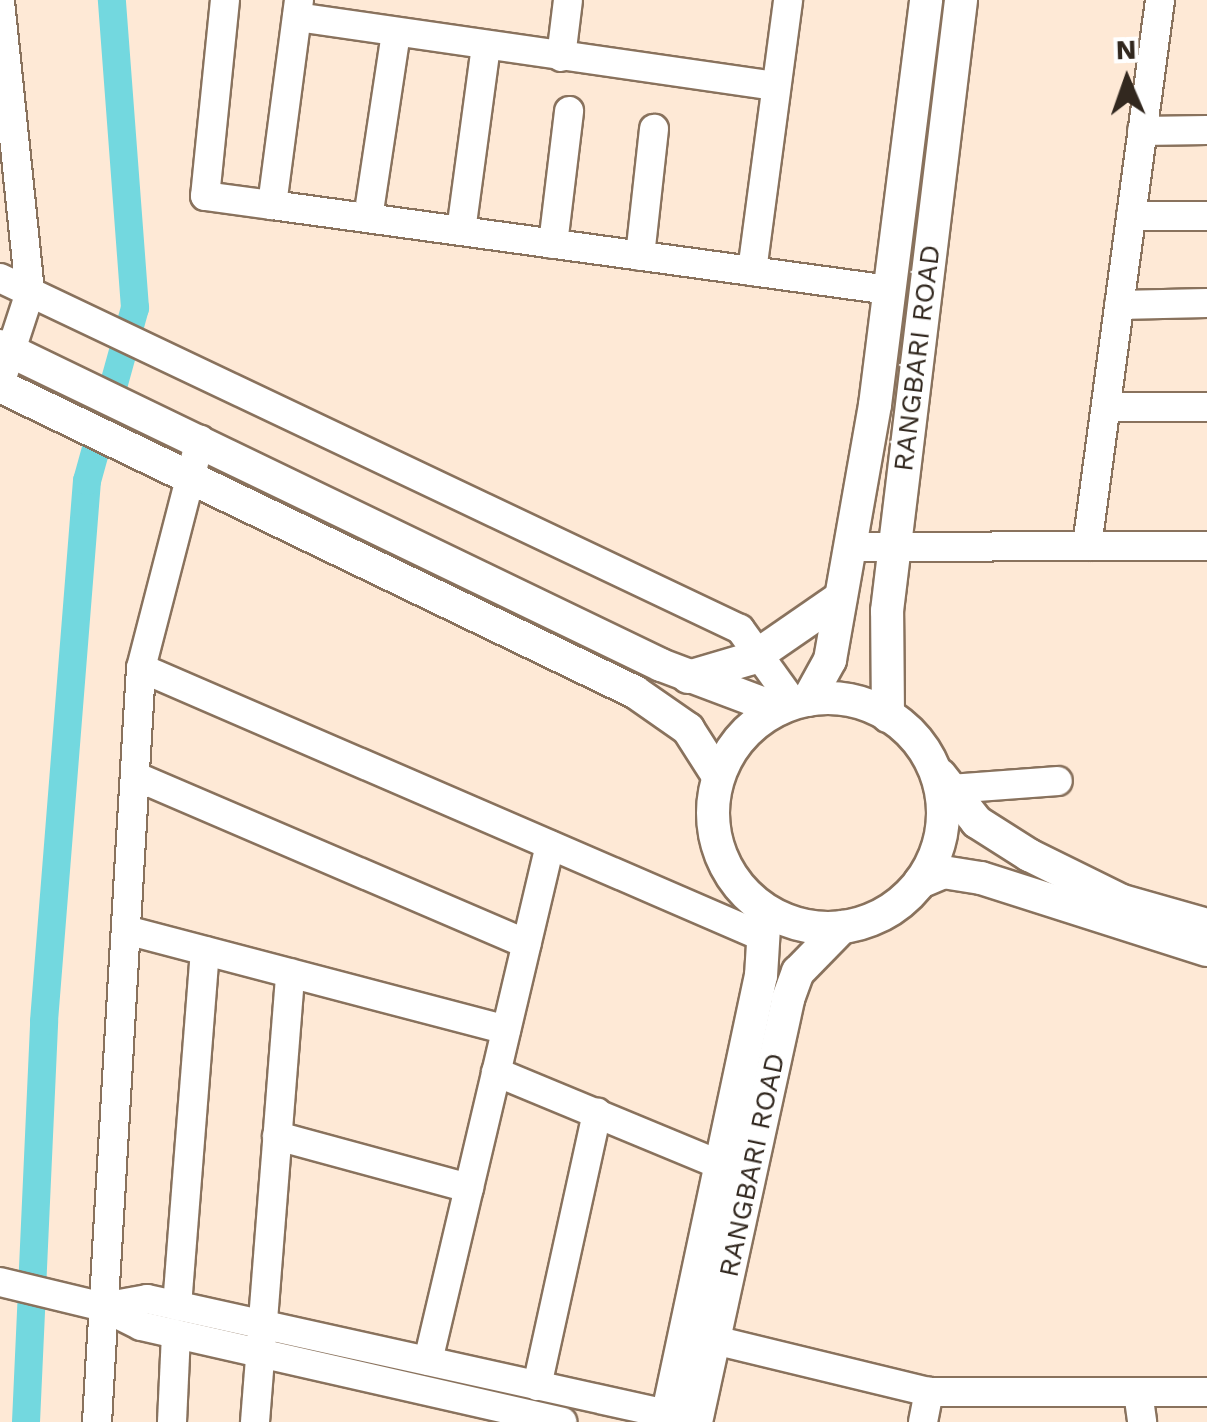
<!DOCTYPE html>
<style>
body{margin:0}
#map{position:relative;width:1207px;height:1422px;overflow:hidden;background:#fee9d6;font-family:"Work Sans",sans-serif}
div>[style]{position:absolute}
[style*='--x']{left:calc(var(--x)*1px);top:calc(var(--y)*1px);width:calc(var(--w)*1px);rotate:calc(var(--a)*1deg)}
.canal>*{height:28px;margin:-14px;padding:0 14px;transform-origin:14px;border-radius:14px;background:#73d8df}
.roads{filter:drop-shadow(2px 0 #89725d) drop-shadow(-2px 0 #89725d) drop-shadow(0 2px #89725d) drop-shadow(0 -2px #89725d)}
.minor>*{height:28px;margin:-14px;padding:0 14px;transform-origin:14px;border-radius:14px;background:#fff}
.tertiary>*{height:32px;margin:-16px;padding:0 16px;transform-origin:16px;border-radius:16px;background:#fff}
.tertiary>.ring{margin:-16px;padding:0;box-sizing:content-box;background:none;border:32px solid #fff;border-radius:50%}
span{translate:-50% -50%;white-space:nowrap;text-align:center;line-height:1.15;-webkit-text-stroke:8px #fff;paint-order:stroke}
.street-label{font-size:28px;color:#32281f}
.north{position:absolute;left:1077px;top:30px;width:100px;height:100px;-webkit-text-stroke:8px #fff;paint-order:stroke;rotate:358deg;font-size:28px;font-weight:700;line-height:40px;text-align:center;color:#32281f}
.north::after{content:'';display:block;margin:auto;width:35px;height:45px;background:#32281f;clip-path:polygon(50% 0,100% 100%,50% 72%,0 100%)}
</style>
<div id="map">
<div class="canal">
<i style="--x:26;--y:1422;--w:401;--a:-87.4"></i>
<i style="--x:44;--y:1021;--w:542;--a:-85.45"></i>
<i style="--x:87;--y:481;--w:180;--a:-74.5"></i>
<i style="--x:135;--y:308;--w:309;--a:-94.3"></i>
</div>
<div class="roads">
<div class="minor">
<i style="--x:225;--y:0;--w:197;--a:95.8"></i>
<i style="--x:205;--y:196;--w:68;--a:7.7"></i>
<i style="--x:299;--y:0;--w:207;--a:97.5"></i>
<i style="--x:272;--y:205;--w:623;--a:7.84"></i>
<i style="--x:297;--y:17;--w:484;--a:8.2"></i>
<i style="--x:561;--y:57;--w:57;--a:-83"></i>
<i style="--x:1142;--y:131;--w:65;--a:-0.9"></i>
<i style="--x:1131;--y:216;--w:76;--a:0"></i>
<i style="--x:368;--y:218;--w:188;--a:-81.4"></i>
<i style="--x:461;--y:231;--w:187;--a:-82.3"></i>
<i style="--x:553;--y:244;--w:134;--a:-83.1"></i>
<i style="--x:640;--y:256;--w:128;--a:-83.7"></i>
<i style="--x:752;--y:271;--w:273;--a:-82.4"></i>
<i style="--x:0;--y:278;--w:819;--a:25.38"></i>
<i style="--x:740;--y:629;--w:92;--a:54.2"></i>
<i style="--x:1119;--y:305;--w:88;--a:-1.3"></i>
<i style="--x:0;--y:384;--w:97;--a:-71.9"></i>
<i style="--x:30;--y:292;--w:294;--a:-95.9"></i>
<i style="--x:1106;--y:407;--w:101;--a:0"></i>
<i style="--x:1087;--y:546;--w:551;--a:-82.38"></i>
<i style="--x:849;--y:547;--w:358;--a:-0.2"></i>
<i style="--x:141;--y:668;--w:675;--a:23.38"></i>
<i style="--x:135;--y:776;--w:426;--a:23.2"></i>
<i style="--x:951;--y:789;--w:107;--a:-4.3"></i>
<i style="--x:126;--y:930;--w:393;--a:14.7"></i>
<i style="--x:496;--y:1072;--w:243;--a:22.5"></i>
<i style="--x:277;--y:1136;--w:199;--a:15.2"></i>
<i style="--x:0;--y:1282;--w:106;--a:13.6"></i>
<i style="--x:103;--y:1307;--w:42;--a:26.6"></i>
<i style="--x:141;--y:1326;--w:432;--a:12.8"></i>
<i style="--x:177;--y:1306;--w:356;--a:-85.5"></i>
<i style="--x:103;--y:1307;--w:45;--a:-10.3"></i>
<i style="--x:147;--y:1299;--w:533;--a:12.47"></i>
<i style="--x:714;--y:1340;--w:221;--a:13.6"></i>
<i style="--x:929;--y:1392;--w:278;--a:0"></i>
<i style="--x:428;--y:1361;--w:530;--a:-76.7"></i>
<i style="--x:537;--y:1386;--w:280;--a:-77.6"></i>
<i style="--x:1138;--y:1392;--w:30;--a:82"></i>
<i style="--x:97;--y:1422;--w:755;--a:-86.66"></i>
<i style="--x:141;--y:668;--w:236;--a:-75.5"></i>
<i style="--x:172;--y:1422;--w:88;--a:-87.4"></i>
<i style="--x:255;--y:1422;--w:450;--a:-85.5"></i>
<i style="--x:923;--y:1422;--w:31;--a:-79"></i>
</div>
<div class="tertiary">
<i style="--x:0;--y:346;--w:734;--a:25.76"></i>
<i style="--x:661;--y:665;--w:125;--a:20.6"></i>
<i style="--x:0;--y:386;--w:705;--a:25.73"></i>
<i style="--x:635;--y:692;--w:65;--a:34.9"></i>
<i style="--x:688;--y:729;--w:56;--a:57.4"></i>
<i style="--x:688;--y:677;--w:68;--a:-16.3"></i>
<i style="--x:753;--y:658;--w:106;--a:-34.6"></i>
<i class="ring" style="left:713px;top:698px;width:198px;height:198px"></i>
<i style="--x:808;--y:700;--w:46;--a:-61.2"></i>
<i style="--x:830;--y:660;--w:259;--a:-80"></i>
<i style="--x:875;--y:405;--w:408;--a:-82.8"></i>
<i style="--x:888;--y:716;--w:105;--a:-90.5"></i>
<i style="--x:887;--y:611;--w:615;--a:-83.09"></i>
<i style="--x:940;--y:775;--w:60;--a:51.8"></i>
<i style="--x:977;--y:822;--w:62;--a:32.4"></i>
<i style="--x:1029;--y:855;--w:104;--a:26.3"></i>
<i style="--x:1122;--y:901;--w:88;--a:15.8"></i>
<i style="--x:920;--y:882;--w:25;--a:-23"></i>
<i style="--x:943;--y:872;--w:38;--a:9"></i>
<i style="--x:981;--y:878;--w:237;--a:17.7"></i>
<i style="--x:666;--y:1422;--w:456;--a:-78"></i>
<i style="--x:761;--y:976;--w:66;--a:-86.5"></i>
<i style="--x:696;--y:1422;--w:433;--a:-77.7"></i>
<i style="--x:788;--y:999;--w:29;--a:-70"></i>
<i style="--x:798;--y:972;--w:63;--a:-45.6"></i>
</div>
</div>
<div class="street-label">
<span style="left:917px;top:358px;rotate:-83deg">RANGBARI ROAD</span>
<span style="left:752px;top:1165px;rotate:-78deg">RANGBARI ROAD</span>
</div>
<div class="north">N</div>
</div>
